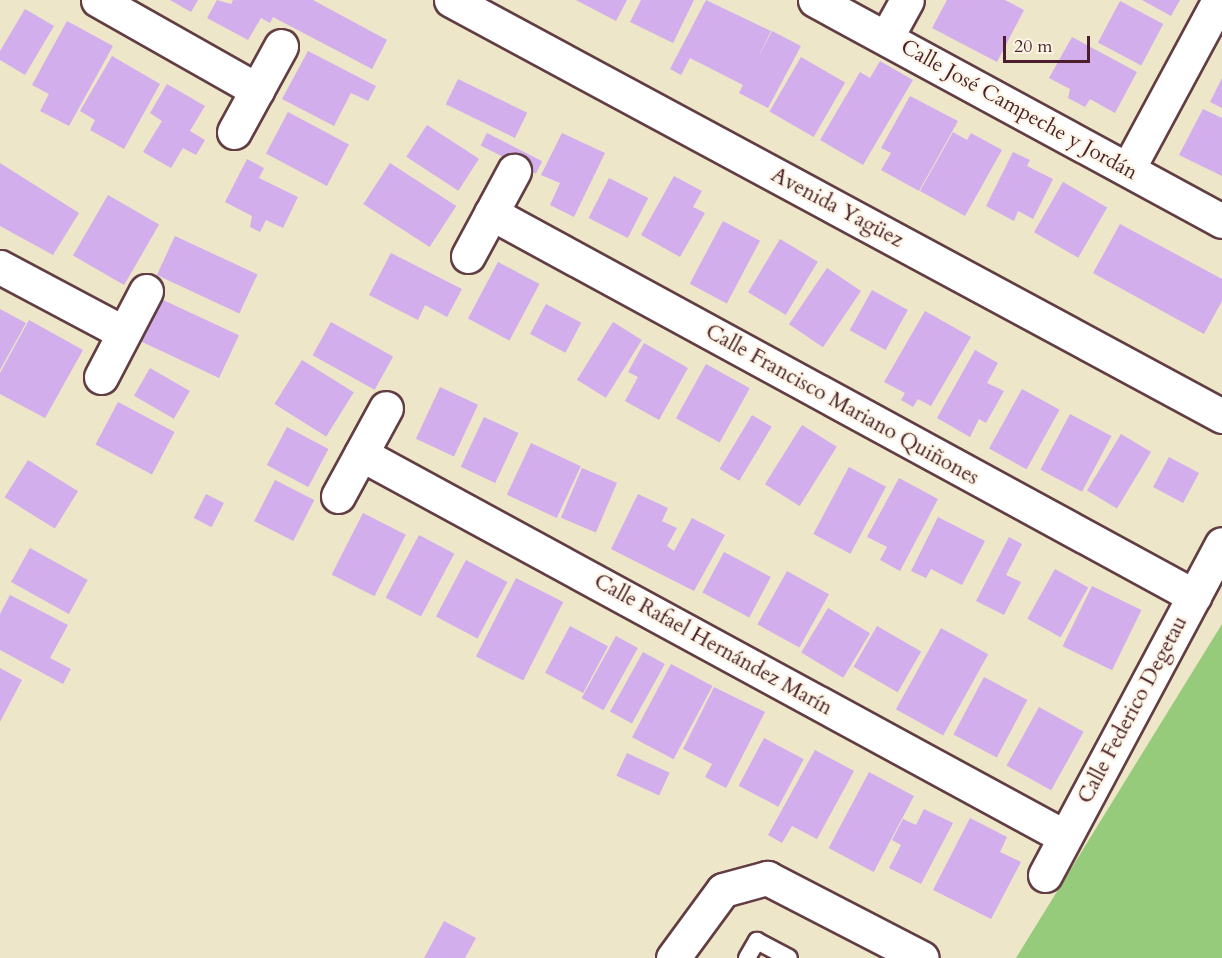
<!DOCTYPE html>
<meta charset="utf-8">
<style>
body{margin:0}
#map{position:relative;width:1222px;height:958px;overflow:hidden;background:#ede6c8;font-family:Cardo,serif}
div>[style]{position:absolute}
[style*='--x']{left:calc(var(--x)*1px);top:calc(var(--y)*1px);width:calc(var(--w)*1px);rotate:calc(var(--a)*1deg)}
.green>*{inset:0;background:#97cb7c}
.building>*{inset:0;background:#d2aeed;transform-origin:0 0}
.roads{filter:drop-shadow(2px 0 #623d43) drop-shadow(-2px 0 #623d43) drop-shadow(0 2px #623d43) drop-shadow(0 -2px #623d43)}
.service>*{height:16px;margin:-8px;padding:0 8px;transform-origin:8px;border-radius:8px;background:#fff}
.minor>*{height:33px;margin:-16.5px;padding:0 16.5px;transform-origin:16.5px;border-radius:16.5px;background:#fff}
span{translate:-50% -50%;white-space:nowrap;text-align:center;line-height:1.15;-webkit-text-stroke:4.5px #fcf5e5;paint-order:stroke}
.street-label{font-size:21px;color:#4a1f2b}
.scale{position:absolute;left:1003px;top:36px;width:87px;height:27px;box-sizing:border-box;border:3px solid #4a1f2b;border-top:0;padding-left:8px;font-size:18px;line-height:21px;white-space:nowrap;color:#4a1f2b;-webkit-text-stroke:4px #fcf5e5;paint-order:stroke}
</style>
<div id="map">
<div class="green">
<i style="clip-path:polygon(1222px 624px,1222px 958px,1016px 958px)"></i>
</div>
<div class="building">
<i style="clip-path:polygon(170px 0,198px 0,191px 12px)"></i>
<i style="clip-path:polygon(217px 0,231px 4px,233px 0,313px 0,387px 40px,372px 69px,273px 17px,270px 23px,261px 18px,248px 40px,207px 18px)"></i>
<i style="clip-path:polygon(576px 0,627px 0,616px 21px)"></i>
<i style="clip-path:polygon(641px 0,694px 0,673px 43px,630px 22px)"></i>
<i style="clip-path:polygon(706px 0,771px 31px,757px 60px,772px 31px,801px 46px,768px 108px,739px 93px,743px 85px,690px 58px,681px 75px,670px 69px)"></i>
<i style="clip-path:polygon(947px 0,1005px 0,1024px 10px,997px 62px,932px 28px)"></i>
<i style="clip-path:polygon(1142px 0,1180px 0,1171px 16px)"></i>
<i style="left:1120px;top:1px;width:49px;height:47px;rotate:28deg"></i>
<i style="clip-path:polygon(25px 9px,54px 26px,25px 75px,0 60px,0 51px)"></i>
<i style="clip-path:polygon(67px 21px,113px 46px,69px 126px,40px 111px,49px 94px,32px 85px)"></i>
<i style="clip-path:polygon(1072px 37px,1137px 72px,1115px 113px,1090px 99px,1085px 107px,1068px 98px,1070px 89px,1049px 78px)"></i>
<i style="clip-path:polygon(308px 51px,376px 86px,368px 101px,351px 93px,334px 126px,282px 99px)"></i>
<i style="clip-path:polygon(112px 56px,160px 84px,124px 149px,90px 130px,95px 120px,80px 111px)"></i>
<i style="left:801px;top:57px;width:51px;height:63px;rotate:30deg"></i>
<i style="clip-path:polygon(880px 61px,913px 80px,863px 165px,820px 140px,860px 72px,870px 78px)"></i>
<i style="clip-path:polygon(1222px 78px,1222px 108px,1210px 102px)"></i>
<i style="left:458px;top:79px;width:77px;height:28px;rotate:26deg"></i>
<i style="clip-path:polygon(167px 84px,205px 106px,190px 131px,205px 140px,196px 155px,183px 148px,171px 168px,143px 152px,162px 121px,150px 113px)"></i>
<i style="clip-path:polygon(910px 96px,958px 121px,919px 191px,881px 170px,891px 153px,881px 148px)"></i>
<i style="clip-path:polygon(1203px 109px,1222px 118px,1222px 176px,1179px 155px)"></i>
<i style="left:288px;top:112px;width:69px;height:47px;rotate:28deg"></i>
<i style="left:427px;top:125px;width:62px;height:38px;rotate:33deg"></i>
<i style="clip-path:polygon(953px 132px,967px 140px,971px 133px,1002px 150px,965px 216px,920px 191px)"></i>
<i style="left:487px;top:133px;width:62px;height:14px;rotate:27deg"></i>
<i style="clip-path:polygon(562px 133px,605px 153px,574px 217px,550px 205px,560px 183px,541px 175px)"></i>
<i style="clip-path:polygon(1013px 152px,1030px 160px,1027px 166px,1053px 179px,1033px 219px,1018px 211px,1014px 221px,986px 206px)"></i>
<i style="clip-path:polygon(247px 159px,264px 168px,259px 178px,298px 197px,283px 228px,266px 220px,260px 232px,250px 227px,252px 216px,225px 202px)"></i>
<i style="clip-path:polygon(0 163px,79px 213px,53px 255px,0 226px)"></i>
<i style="left:390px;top:163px;width:79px;height:49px;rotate:33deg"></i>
<i style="clip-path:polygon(674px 176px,702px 191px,693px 207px,705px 213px,680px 257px,641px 235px)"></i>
<i style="left:609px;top:178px;width:44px;height:45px;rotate:27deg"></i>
<i style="left:1063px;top:182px;width:51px;height:58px;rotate:30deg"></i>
<i style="left:108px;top:195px;width:59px;height:70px;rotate:30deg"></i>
<i style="left:723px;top:221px;width:42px;height:71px;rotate:28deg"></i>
<i style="clip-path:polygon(1120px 224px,1222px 279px,1222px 301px,1204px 334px,1093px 273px)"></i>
<i style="left:175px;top:236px;width:91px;height:43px;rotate:25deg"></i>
<i style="left:780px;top:239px;width:44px;height:62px;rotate:31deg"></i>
<i style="clip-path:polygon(391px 253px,462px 289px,447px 317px,425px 305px,418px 320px,369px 295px)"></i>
<i style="left:498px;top:262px;width:47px;height:64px;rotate:28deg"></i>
<i style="left:827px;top:268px;width:41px;height:68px;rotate:34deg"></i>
<i style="left:872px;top:290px;width:41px;height:46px;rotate:29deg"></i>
<i style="left:161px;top:299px;width:86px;height:47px;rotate:25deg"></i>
<i style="left:546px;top:304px;width:40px;height:34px;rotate:28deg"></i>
<i style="clip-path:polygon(0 309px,26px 323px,0 370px)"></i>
<i style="clip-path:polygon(925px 311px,971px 337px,931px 406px,918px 399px,913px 407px,901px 400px,905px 393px,884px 382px)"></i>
<i style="clip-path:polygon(29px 320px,83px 350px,45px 418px,0 394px,0 373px)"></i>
<i style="left:331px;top:322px;width:71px;height:38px;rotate:29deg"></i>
<i style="left:613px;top:322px;width:34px;height:68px;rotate:32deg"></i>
<i style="clip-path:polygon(644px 343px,688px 368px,659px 420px,625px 401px,638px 377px,628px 372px)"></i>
<i style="clip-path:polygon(975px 350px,998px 363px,987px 383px,1004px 391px,986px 423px,979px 419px,970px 437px,937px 418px)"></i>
<i style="left:302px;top:360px;width:61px;height:52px;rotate:32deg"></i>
<i style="left:706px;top:364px;width:50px;height:62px;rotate:29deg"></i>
<i style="left:150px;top:368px;width:46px;height:32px;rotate:30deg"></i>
<i style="left:440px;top:387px;width:42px;height:57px;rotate:25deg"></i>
<i style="left:1022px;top:389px;width:43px;height:68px;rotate:29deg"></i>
<i style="left:118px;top:402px;width:64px;height:48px;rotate:28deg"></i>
<i style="left:1070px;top:414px;width:47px;height:63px;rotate:28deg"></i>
<i style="left:752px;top:415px;width:23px;height:63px;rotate:31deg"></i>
<i style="left:484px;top:417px;width:38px;height:55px;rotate:25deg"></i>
<i style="left:802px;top:425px;width:41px;height:70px;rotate:32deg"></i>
<i style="left:287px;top:427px;width:47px;height:43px;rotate:28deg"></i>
<i style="left:1121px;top:434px;width:35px;height:66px;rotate:31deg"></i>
<i style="left:531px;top:443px;width:55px;height:57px;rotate:25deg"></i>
<i style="left:1169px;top:457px;width:34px;height:34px;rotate:28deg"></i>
<i style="left:28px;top:460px;width:59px;height:44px;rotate:32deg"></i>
<i style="left:849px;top:467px;width:42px;height:76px;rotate:28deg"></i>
<i style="left:582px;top:468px;width:38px;height:54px;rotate:23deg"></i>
<i style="clip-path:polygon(899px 478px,938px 499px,900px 571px,880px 560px,887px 547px,867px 537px)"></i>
<i style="left:275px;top:480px;width:44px;height:46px;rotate:27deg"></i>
<i style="left:206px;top:494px;width:20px;height:27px;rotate:27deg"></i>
<i style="clip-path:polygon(638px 494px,668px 508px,662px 521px,677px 528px,667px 546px,674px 551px,692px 518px,725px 535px,694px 591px,611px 549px)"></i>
<i style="left:363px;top:513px;width:48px;height:69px;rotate:27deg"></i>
<i style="clip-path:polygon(938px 517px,985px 541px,962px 585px,931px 569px,926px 578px,911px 571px)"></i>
<i style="left:419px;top:535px;width:40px;height:71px;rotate:28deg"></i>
<i style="clip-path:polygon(1009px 537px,1022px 544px,1006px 575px,1021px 582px,1004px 615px,976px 601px)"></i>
<i style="left:30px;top:548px;width:66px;height:39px;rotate:29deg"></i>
<i style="left:724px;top:552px;width:53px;height:46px;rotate:28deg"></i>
<i style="left:466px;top:560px;width:47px;height:64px;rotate:28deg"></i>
<i style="left:1055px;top:569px;width:38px;height:57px;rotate:29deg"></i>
<i style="left:787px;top:571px;width:48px;height:61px;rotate:29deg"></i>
<i style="left:516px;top:578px;width:53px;height:88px;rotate:27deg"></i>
<i style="left:1092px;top:586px;width:55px;height:67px;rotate:26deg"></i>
<i style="clip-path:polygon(10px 595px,68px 625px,50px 658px,71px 669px,63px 684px,0 650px,0 614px)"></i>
<i style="left:828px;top:608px;width:49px;height:52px;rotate:31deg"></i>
<i style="left:570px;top:626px;width:43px;height:53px;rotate:28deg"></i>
<i style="left:877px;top:626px;width:51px;height:47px;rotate:30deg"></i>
<i style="left:941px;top:628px;width:54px;height:93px;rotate:29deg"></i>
<i style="left:616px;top:636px;width:25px;height:71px;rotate:29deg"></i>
<i style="left:643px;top:652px;width:25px;height:68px;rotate:29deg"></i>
<i style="left:671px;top:664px;width:47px;height:83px;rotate:28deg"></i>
<i style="clip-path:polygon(0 668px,22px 680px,0 722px)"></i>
<i style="left:984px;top:677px;width:49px;height:65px;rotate:28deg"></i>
<i style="clip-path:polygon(714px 687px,765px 712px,726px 788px,705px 777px,712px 764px,683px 749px)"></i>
<i style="left:1039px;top:707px;width:51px;height:67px;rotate:29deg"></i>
<i style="left:764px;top:738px;width:45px;height:54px;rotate:28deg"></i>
<i style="clip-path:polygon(815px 750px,854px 771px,817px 839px,792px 826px,782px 843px,768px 835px)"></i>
<i style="left:627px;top:753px;width:47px;height:25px;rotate:25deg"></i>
<i style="left:869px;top:772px;width:51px;height:86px;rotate:28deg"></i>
<i style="clip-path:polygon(924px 809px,953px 823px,921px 884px,889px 868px,901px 845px,892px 840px,903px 819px,916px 825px)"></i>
<i style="clip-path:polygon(970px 818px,1007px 837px,1000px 852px,1021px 862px,991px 919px,933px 890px)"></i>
<i style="clip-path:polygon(444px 921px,476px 938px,465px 958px,424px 958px)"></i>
</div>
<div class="roads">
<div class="service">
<i style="--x:747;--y:958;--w:20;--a:-60"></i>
<i style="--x:757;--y:941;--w:36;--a:28"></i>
</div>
<div class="minor">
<i style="--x:98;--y:0;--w:183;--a:29.5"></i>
<i style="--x:451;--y:0;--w:876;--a:28.35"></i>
<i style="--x:815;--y:0;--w:463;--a:28.5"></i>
<i style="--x:886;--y:38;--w:43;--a:-61.1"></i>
<i style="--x:234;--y:132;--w:98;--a:-61.3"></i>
<i style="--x:1128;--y:169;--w:192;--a:-61.7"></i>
<i style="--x:491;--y:213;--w:801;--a:28.58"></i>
<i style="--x:468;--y:256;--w:97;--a:-61.6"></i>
<i style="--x:0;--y:267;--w:140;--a:28"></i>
<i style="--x:101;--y:377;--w:97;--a:-62.4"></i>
<i style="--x:361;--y:454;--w:801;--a:28.55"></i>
<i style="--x:338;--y:496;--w:100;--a:-61.4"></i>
<i style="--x:1045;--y:875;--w:375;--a:-61.9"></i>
<i style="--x:673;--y:958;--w:84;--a:-53.7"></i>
<i style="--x:723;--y:890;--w:46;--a:-15.3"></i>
<i style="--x:767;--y:878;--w:174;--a:27.3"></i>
</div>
</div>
<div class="street-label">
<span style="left:1019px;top:110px;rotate:29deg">Calle José Campeche y Jordán</span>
<span style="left:837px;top:208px;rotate:28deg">Avenida Yagüez</span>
<span style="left:842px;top:405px;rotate:29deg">Calle Francisco Mariano Quiñones</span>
<span style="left:713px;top:645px;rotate:29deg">Calle Rafael Hernández Marín</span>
<span style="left:1133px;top:710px;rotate:-62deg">Calle Federico Degetau</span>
</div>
<div class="scale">20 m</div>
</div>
